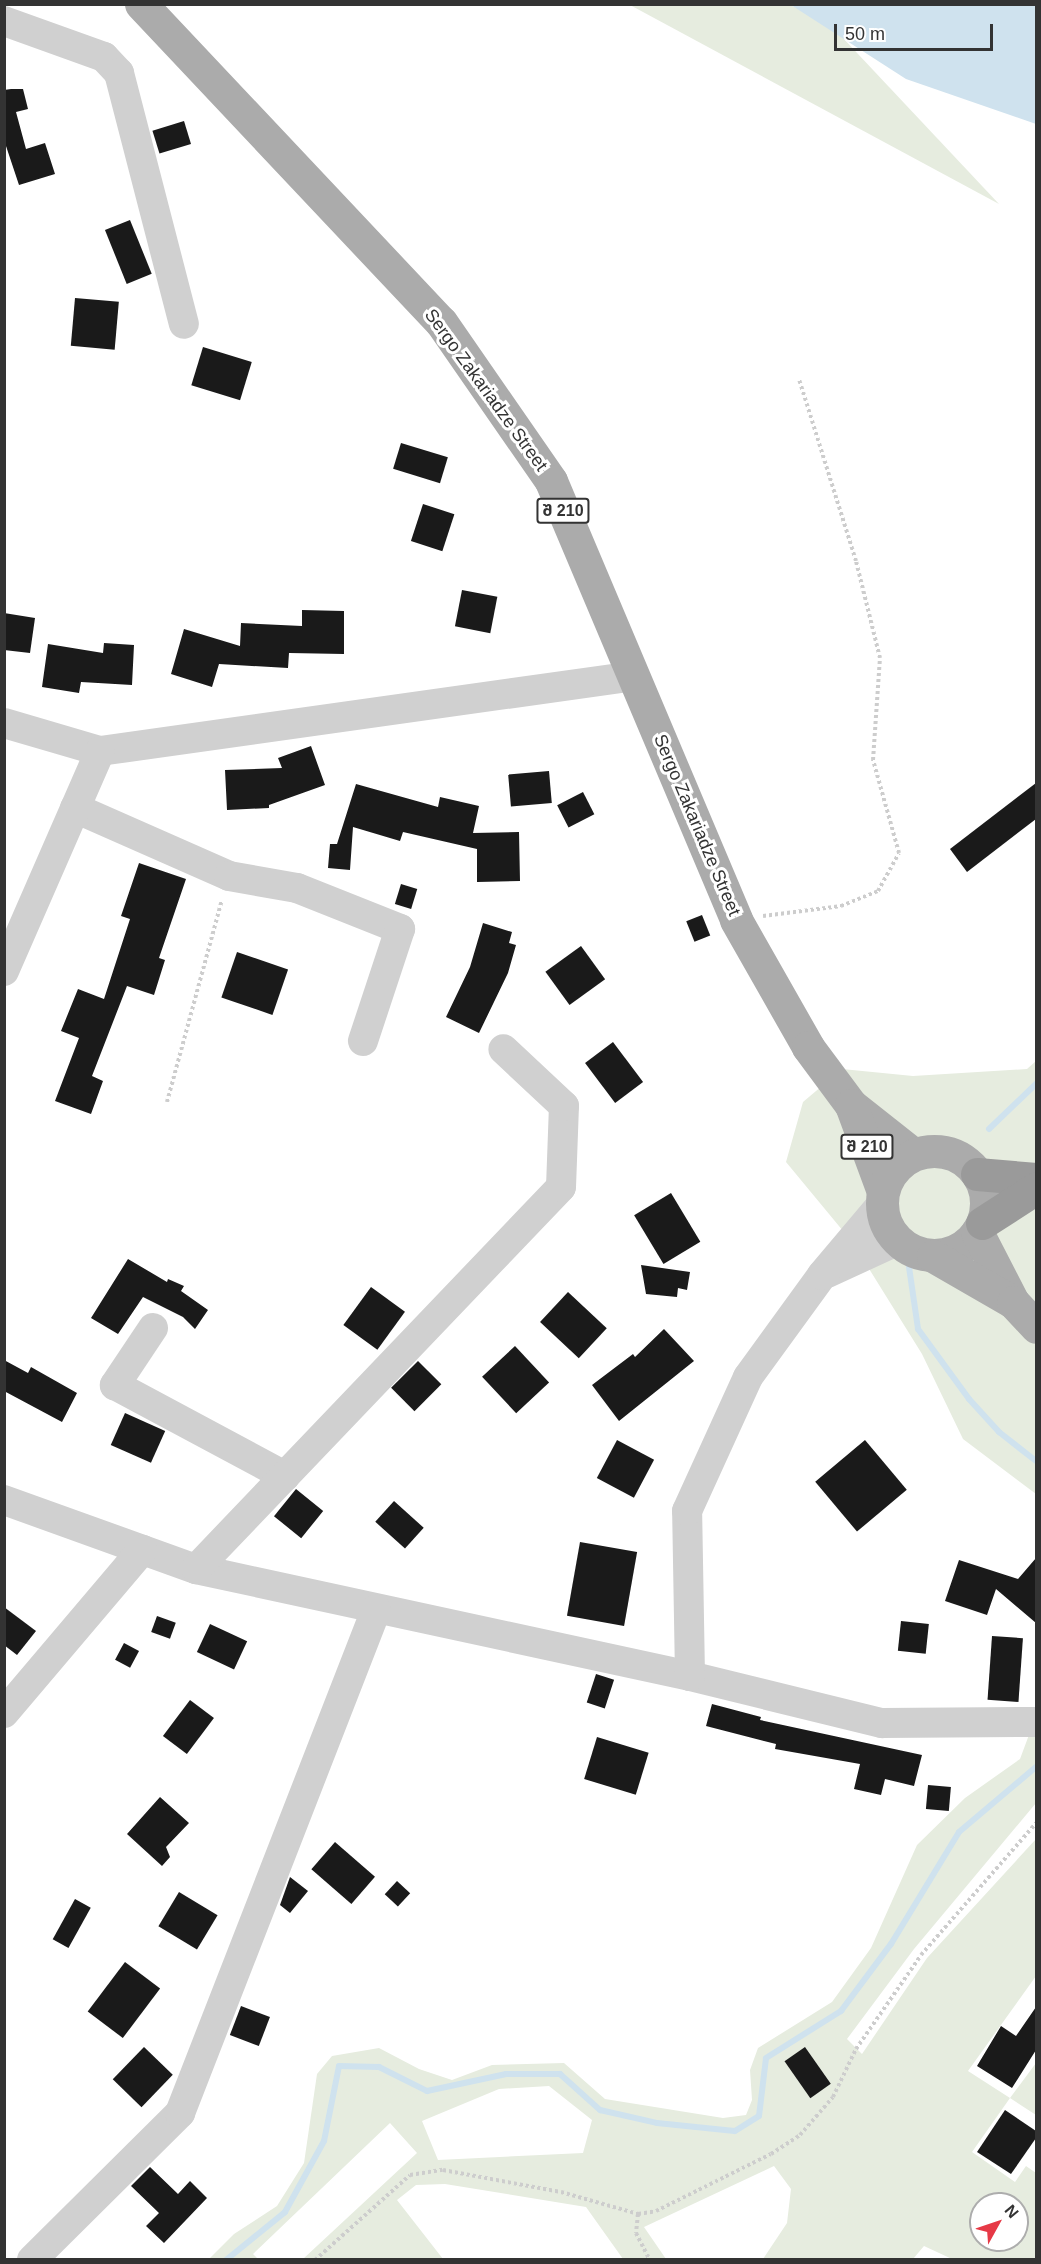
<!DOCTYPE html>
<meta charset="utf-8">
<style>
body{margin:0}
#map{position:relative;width:1041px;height:2264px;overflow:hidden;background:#fff;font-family:Arial,"Noto Sans Georgian",sans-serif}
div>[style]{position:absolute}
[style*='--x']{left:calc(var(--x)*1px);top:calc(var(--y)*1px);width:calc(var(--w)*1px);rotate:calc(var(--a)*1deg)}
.green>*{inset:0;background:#e6ecdf}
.water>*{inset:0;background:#cfe2ee}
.stream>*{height:6px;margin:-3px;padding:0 3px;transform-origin:3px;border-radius:3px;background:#cfe2ee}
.building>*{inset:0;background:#1a1a1a;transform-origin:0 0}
.path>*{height:4px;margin-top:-2px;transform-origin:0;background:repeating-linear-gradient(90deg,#cdcdcd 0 3px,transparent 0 6px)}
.minor>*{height:30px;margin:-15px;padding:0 15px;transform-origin:15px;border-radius:15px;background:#d0d0d0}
.major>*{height:33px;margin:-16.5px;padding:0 16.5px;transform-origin:16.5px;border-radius:16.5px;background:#ababab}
.major>.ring{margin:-16.5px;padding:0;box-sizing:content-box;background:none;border:33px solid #ababab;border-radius:50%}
.highway>*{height:33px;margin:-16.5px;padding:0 16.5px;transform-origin:16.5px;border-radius:16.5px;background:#9a9a9a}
span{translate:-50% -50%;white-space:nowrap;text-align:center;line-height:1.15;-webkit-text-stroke:6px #fff;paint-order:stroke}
.shield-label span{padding:2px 4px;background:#fff;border:2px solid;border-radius:4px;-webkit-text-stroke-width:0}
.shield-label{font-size:16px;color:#333;font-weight:700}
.street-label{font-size:18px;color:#333}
.frame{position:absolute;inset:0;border:6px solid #333;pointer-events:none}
.north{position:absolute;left:969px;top:2192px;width:60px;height:60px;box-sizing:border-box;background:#fff;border:2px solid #adadad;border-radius:50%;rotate:50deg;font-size:16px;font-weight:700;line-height:24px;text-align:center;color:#333}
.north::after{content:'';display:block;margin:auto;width:21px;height:27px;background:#e63946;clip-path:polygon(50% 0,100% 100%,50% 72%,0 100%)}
.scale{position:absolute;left:834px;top:24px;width:159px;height:27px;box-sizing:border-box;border:3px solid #333;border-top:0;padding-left:8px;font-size:18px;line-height:21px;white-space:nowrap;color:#333;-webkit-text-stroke:4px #fff;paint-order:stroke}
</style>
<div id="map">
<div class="green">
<i style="clip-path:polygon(630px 5px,790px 5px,827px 21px,999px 204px)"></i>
<i style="clip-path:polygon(1036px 1061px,1036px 1494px,963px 1439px,922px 1354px,853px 1243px,786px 1162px,803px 1102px,842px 1069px,913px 1076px,1027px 1069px)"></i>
<i style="clip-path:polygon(evenodd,1036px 1716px,1036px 1803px,914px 1949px,847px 2039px,862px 2054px,927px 1958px,1036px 1839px,1036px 1976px,968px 2071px,1010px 2098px,1036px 2063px,1036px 2115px,1010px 2098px,972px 2152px,1015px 2182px,1026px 2166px,1036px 2173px,1036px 2259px,952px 2259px,924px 2246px,913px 2259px,763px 2259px,787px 2223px,791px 2189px,774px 2166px,644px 2227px,666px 2259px,623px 2259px,586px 2207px,445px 2184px,416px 2185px,397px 2200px,443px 2259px,303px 2259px,417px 2153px,390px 2123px,253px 2254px,258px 2259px,208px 2260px,234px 2234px,277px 2206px,304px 2163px,317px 2074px,332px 2056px,379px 2048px,419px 2069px,452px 2080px,492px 2065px,564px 2063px,605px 2099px,723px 2118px,746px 2115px,752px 2100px,750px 2070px,758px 2048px,832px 2002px,871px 1948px,917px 1845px,965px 1798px,1020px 1759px,1036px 1716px,549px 2086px,592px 2120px,583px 2153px,438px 2160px,422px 2121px,499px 2089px,549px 2086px,1036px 1716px,981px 2204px,1017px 2204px,1017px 2240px,981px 2240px,981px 2204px)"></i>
</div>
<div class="water">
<i style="clip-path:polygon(791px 5px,1036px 5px,1036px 124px,906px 79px)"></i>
</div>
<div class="stream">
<i style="--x:989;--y:1129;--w:65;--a:-43.8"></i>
<i style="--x:909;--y:1267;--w:63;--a:81.7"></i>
<i style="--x:918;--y:1329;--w:87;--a:53.9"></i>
<i style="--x:969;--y:1399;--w:45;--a:47.7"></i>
<i style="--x:999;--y:1432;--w:47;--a:38.1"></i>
<i style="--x:226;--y:2260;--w:76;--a:-39.1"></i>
<i style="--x:285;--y:2212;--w:81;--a:-61.2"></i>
<i style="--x:324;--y:2141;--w:76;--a:-78.7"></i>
<i style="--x:339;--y:2066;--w:40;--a:1.4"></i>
<i style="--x:379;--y:2067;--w:54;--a:26.6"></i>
<i style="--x:427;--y:2091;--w:81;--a:-12.1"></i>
<i style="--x:506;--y:2074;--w:54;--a:0"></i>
<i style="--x:560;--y:2074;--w:54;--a:42"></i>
<i style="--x:600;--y:2110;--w:58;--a:12.8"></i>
<i style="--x:657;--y:2123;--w:78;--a:5.9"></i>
<i style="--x:735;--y:2131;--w:28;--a:-32"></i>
<i style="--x:759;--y:2116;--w:58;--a:-83.1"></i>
<i style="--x:766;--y:2058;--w:89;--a:-32.1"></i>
<i style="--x:841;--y:2011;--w:84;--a:-53.3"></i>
<i style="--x:891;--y:1944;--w:131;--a:-58.7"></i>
<i style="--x:959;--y:1832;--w:101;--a:-40.2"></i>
</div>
<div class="building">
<i style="clip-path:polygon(11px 89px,23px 89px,28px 109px,16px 112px,26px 149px,45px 143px,55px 174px,19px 185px,4px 140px,4px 90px)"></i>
<i style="left:184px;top:121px;width:24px;height:33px;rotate:73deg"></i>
<i style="left:130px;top:220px;width:58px;height:27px;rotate:68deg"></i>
<i style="left:75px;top:298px;width:44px;height:48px;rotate:5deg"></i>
<i style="left:203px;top:347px;width:51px;height:40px;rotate:17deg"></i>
<i style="left:401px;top:443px;width:49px;height:27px;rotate:17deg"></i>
<i style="left:423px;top:504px;width:33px;height:39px;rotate:18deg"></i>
<i style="left:462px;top:590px;width:36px;height:37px;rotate:11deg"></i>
<i style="clip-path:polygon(302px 610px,344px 611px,344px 654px,289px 653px,288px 668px,219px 664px,212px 687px,171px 674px,184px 629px,240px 646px,241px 623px,302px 626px)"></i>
<i style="clip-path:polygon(4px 613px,35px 618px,30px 653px,4px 650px)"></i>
<i style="clip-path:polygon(104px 643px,134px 645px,132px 685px,81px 682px,79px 693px,42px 687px,48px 644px,103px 653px)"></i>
<i style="clip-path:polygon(311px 746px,325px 785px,269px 805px,269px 808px,227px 810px,225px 770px,282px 768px,278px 758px)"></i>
<i style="left:549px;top:771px;width:32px;height:41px;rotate:85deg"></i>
<i style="clip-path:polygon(1036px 783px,1036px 819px,967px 872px,950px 849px)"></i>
<i style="clip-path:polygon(356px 784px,438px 807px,440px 797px,479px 806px,473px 833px,519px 832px,520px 881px,477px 882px,477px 849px,403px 832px,400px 841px,353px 827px,350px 870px,328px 868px,330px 844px,337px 844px)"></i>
<i style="left:583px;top:792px;width:25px;height:29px;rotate:63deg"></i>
<i style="clip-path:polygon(139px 863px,186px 879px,159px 958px,165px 960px,154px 995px,127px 986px,92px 1076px,103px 1081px,91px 1114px,55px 1101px,79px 1038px,61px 1031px,78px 989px,104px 999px,130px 919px,121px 916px)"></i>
<i style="left:401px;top:884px;width:17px;height:21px;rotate:17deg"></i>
<i style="left:702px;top:915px;width:22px;height:17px;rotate:68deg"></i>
<i style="clip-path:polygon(483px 923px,512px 932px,509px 943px,516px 945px,508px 973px,479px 1033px,446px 1017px,470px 967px)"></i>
<i style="left:581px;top:946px;width:41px;height:44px;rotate:54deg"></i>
<i style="left:237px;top:952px;width:54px;height:48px;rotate:19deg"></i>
<i style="left:613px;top:1042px;width:50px;height:35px;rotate:53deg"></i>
<i style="left:671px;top:1193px;width:57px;height:43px;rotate:59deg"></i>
<i style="clip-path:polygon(128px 1259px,167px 1282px,168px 1279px,184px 1286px,181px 1291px,208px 1310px,195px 1329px,183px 1317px,143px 1297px,118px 1334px,91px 1318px)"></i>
<i style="clip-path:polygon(641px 1265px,690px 1272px,687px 1290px,678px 1288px,677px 1297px,646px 1294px)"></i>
<i style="left:371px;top:1287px;width:42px;height:47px;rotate:36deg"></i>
<i style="left:568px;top:1292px;width:53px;height:41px;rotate:43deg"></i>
<i style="clip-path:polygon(664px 1329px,694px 1361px,619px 1421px,592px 1385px,633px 1354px,635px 1357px)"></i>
<i style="left:515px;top:1346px;width:50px;height:45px;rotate:47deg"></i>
<i style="clip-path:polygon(4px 1360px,28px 1373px,31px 1367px,77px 1393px,62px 1422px,4px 1391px)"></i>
<i style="left:418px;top:1361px;width:33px;height:38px;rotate:45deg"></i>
<i style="left:125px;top:1413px;width:44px;height:35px;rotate:24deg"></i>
<i style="left:617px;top:1440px;width:42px;height:43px;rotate:28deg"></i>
<i style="left:865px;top:1440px;width:65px;height:65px;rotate:50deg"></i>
<i style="left:296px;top:1489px;width:35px;height:35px;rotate:39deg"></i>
<i style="left:394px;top:1501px;width:40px;height:28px;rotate:42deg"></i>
<i style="left:580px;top:1542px;width:58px;height:75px;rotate:10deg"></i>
<i style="clip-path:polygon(1036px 1558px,1036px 1623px,996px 1589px,987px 1615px,945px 1601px,959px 1560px,1018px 1579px)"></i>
<i style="clip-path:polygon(4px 1607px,36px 1631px,17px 1655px,4px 1645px)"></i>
<i style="left:157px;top:1616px;width:20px;height:17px;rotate:20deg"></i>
<i style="left:901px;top:1621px;width:28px;height:30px;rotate:6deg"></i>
<i style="left:210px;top:1624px;width:41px;height:31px;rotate:25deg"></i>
<i style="left:992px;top:1636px;width:31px;height:64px;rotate:4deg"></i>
<i style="left:124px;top:1643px;width:17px;height:19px;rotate:28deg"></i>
<i style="left:596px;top:1674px;width:19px;height:30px;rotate:18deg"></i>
<i style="left:190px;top:1700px;width:30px;height:45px;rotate:37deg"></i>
<i style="clip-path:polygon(712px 1704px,761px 1717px,760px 1720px,922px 1755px,914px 1786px,885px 1779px,881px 1795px,854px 1789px,860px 1764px,775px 1749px,776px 1744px,706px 1726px)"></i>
<i style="left:597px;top:1737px;width:54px;height:44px;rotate:17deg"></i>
<i style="left:928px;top:1785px;width:23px;height:24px;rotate:5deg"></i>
<i style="clip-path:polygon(160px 1797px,189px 1823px,166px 1847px,170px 1857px,162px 1866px,127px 1834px)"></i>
<i style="left:335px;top:1842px;width:53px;height:36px;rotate:41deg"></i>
<i style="clip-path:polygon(290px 1877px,308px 1891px,290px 1913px,280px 1905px)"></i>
<i style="left:397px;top:1881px;width:18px;height:18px;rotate:43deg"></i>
<i style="left:179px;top:1892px;width:45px;height:40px;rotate:31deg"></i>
<i style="left:75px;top:1899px;width:18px;height:46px;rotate:29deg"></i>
<i style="left:125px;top:1962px;width:44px;height:62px;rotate:37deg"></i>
<i style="left:241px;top:2006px;width:31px;height:31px;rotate:21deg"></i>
<i style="clip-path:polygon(1036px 2007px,1036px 2050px,1012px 2088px,977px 2066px,1001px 2026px,1016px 2036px)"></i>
<i style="left:144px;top:2047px;width:40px;height:45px;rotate:44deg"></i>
<i style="left:805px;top:2047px;width:45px;height:25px;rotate:55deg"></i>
<i style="clip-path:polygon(1005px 2110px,1036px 2131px,1036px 2138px,1011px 2174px,977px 2152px)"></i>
<i style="clip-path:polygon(150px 2167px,178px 2194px,190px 2181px,207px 2198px,164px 2243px,146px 2226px,159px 2213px,131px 2186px)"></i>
</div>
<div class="path">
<i style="--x:763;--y:916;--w:79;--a:-7.3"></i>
<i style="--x:841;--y:906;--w:40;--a:-22"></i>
<i style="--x:878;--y:891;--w:43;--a:-61.1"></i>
<i style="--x:899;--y:853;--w:97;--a:-105.6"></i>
<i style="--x:873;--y:760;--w:102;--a:-86.1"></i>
<i style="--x:880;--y:658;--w:100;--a:-103.9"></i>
<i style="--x:856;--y:561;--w:191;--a:-107.4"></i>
<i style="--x:167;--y:1102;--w:209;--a:-74.8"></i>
<i style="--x:638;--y:2214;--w:19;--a:96"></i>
<i style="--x:636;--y:2233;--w:30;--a:63"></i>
<i style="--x:315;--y:2260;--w:127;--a:-41.8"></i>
<i style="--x:410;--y:2175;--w:33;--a:-9"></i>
<i style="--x:443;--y:2170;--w:120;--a:10.6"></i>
<i style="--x:561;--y:2192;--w:80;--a:15.9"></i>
<i style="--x:638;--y:2214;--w:18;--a:-9"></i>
<i style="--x:656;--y:2211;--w:128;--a:-26.4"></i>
<i style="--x:771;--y:2154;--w:35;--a:-33"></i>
<i style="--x:800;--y:2135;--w:50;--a:-49"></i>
<i style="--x:833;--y:2097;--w:53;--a:-64.4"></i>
<i style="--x:856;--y:2049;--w:114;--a:-55.3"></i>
<i style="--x:921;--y:1955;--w:175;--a:-48.9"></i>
</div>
<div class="minor">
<i style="--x:4;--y:21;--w:106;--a:19.8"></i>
<i style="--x:104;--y:57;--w:22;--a:47"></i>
<i style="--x:119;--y:73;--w:259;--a:75.5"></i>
<i style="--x:4;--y:723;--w:100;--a:16.3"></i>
<i style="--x:100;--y:751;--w:539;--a:-7.99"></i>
<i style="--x:75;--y:808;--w:168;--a:23.8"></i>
<i style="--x:229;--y:876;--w:69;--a:10"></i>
<i style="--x:297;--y:888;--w:111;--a:21.7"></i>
<i style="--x:400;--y:929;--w:118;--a:108.3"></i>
<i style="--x:4;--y:971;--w:240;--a:-66.4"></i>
<i style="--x:827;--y:1273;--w:77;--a:-24.6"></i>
<i style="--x:153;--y:1328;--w:69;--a:123.7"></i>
<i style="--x:115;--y:1385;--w:193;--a:28.2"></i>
<i style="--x:4;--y:1500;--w:204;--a:19.8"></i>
<i style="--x:196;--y:1569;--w:505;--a:12.22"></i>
<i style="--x:690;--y:1676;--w:198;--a:13.8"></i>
<i style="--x:882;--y:1723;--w:154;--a:-0.4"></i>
<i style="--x:196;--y:1569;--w:528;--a:-46.3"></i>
<i style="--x:561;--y:1187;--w:81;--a:-87.9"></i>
<i style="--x:564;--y:1106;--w:83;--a:-136.9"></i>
<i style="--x:690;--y:1676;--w:165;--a:-91"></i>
<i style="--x:687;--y:1511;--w:147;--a:-65.5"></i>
<i style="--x:748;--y:1377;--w:126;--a:-54"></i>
<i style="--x:822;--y:1275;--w:92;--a:-49.9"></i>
<i style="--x:4;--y:1713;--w:214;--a:-49.7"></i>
<i style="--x:32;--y:2260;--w:209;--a:-44.8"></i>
<i style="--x:180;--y:2113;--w:540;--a:-68.71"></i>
</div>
<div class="major">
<i style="--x:141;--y:4;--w:437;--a:46.7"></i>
<i style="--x:441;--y:322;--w:193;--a:55.3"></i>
<i style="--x:551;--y:481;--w:476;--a:67.1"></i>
<i style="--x:736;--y:920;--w:146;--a:60.4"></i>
<i style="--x:808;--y:1047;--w:72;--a:53.4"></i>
<i style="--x:851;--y:1105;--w:79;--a:38.3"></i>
<i style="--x:851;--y:1105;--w:90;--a:69.7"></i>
<i class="ring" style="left:882px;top:1151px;width:71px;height:71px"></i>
<i style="--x:977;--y:1232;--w:79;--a:62.8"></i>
<i style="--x:933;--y:1256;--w:92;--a:29.9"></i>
<i style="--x:1013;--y:1302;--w:34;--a:47"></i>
</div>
<div class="highway">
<i style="--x:977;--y:1174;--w:59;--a:4.8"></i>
<i style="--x:982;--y:1223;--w:64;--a:-32.9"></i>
</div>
<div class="shield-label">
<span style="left:563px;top:511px">შ 210</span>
<span style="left:867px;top:1147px">შ 210</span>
</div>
<div class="street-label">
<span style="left:486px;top:390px;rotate:54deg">Sergo Zakariadze Street</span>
<span style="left:697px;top:825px;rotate:67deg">Sergo Zakariadze Street</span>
</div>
<div class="frame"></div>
<div class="north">N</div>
<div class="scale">50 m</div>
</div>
